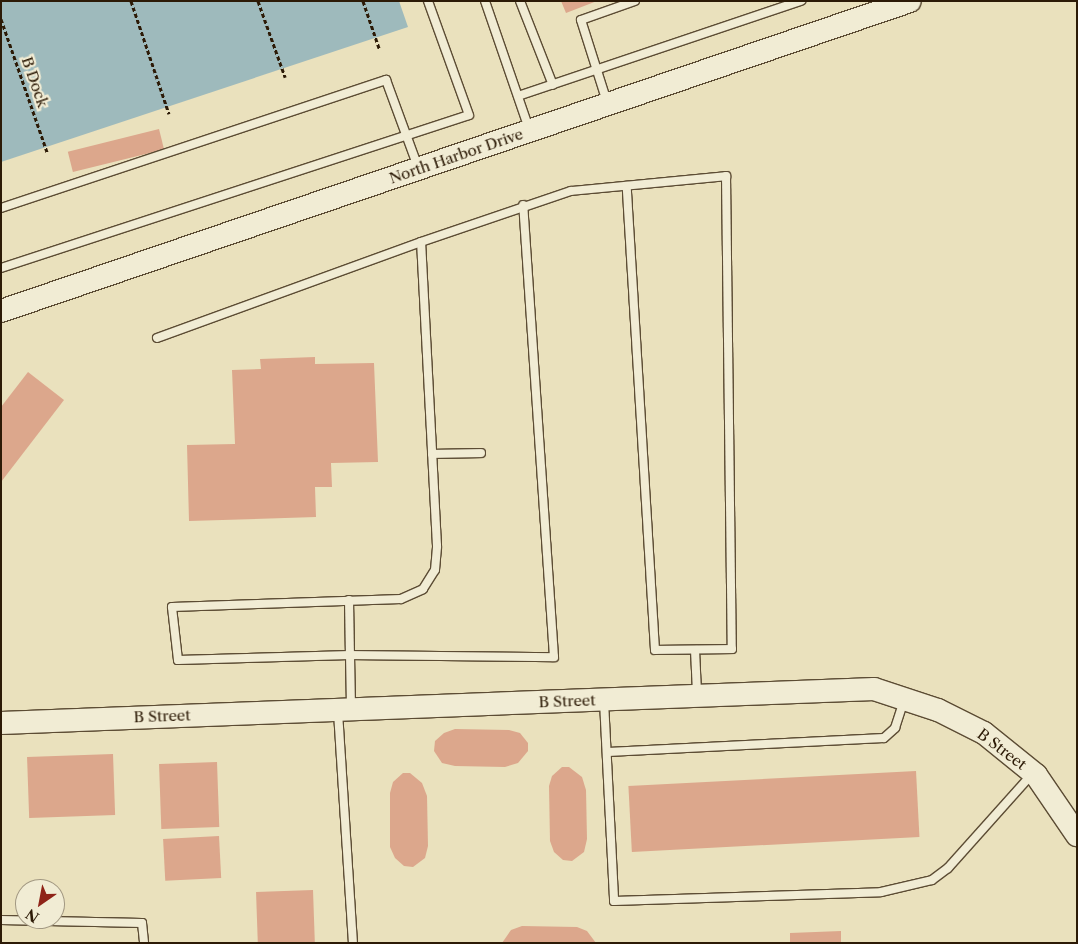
<!DOCTYPE html>
<style>
body{margin:0}
#map{position:relative;width:1078px;height:944px;overflow:hidden;background:#eae1bd;font-family:"Libre Caslon Text",serif}
div>[style]{position:absolute}
[style*='--x']{left:calc(var(--x)*1px);top:calc(var(--y)*1px);width:calc(var(--w)*1px);rotate:calc(var(--a)*1deg)}
.water>*{inset:0;background:#9ebabc}
.building>*{inset:0;background:#dca78c;transform-origin:0 0}
.path>*{height:3px;margin-top:-1.5px;transform-origin:0;background:repeating-linear-gradient(90deg,#2c1a06 0 4px,transparent 0 6.5px)}
.roads{filter:drop-shadow(1px 0 #5c4c34) drop-shadow(-1px 0 #5c4c34) drop-shadow(0 1px #5c4c34) drop-shadow(0 -1px #5c4c34)}
.lane>*{height:8px;margin:-4px;padding:0 4px;transform-origin:4px;border-radius:4px;background:#f1ecd4}
.secondary>*{height:22px;margin:-11px;padding:0 11px;transform-origin:11px;border-radius:11px;background:#f1ecd4}
span{translate:-50% -50%;white-space:nowrap;text-align:center;line-height:1.15;-webkit-text-stroke:4.5px #f1ecd4;paint-order:stroke}
.street-label{font-size:15px;color:#2c1a06}
.frame{position:absolute;inset:0;border:2px solid #2c1a06;pointer-events:none}
.north{position:absolute;left:15px;top:879px;width:50px;height:50px;box-sizing:border-box;background:#f1ecd4;border:1px solid #a29882;border-radius:50%;rotate:213deg;font-size:14px;font-weight:700;line-height:20px;text-align:center;color:#2c1a06}
.north::after{content:'';display:block;margin:auto;width:18px;height:22px;background:#8f2418;clip-path:polygon(50% 0,100% 100%,50% 72%,0 100%)}
</style>
<div id="map">
<div class="water">
<i style="clip-path:polygon(1px 1px,399px 1px,408px 27px,1px 162px)"></i>
</div>
<div class="building">
<i style="clip-path:polygon(561px 1px,597px 1px,566px 13px)"></i>
<i style="left:159px;top:129px;width:21px;height:94px;rotate:76deg"></i>
<i style="clip-path:polygon(315px 357px,315px 364px,374px 363px,378px 462px,331px 463px,332px 487px,315px 487px,316px 517px,189px 521px,187px 445px,235px 444px,232px 370px,261px 369px,260px 359px)"></i>
<i style="clip-path:polygon(28px 372px,64px 400px,1px 482px,1px 407px)"></i>
<i style="clip-path:polygon(455px 729px,509px 730px,520px 733px,528px 743px,528px 751px,518px 763px,505px 767px,455px 766px,442px 763px,434px 751px,435px 741px,444px 733px)"></i>
<i style="left:113px;top:754px;width:61px;height:86px;rotate:88deg"></i>
<i style="left:217px;top:762px;width:65px;height:58px;rotate:88deg"></i>
<i style="clip-path:polygon(562px 767px,569px 767px,582px 777px,586px 790px,587px 839px,584px 852px,572px 861px,563px 860px,554px 852px,550px 841px,549px 786px,552px 776px)"></i>
<i style="left:916px;top:771px;width:66px;height:288px;rotate:87deg"></i>
<i style="clip-path:polygon(403px 773px,410px 773px,422px 783px,427px 796px,428px 846px,425px 858px,413px 867px,404px 866px,395px 858px,390px 847px,390px 793px,393px 782px)"></i>
<i style="left:219px;top:836px;width:42px;height:56px;rotate:87deg"></i>
<i style="left:313px;top:890px;width:53px;height:57px;rotate:88deg"></i>
<i style="clip-path:polygon(522px 926px,577px 927px,587px 931px,596px 943px,502px 943px,511px 930px)"></i>
<i style="clip-path:polygon(841px 931px,841px 943px,790px 943px,790px 933px)"></i>
</div>
<div class="path">
<i style="--x:131;--y:1;--w:119;--a:71.4"></i>
<i style="--x:258;--y:1;--w:81;--a:70.4"></i>
<i style="--x:363;--y:1;--w:50;--a:71.2"></i>
<i style="--x:1;--y:19;--w:141;--a:70.9"></i>
</div>
<div class="roads">
<div class="lane">
<i style="--x:485;--y:1;--w:135;--a:71"></i>
<i style="--x:520;--y:1;--w:90;--a:68.6"></i>
<i style="--x:518;--y:96;--w:299;--a:-18.6"></i>
<i style="--x:607;--y:102;--w:86;--a:-107.6"></i>
<i style="--x:581;--y:20;--w:57;--a:-19.4"></i>
<i style="--x:1;--y:208;--w:406;--a:-18.4"></i>
<i style="--x:386;--y:80;--w:93;--a:69.8"></i>
<i style="--x:1;--y:268;--w:492;--a:-18.1"></i>
<i style="--x:469;--y:115;--w:121;--a:-109.8"></i>
<i style="--x:157;--y:338;--w:281;--a:-20"></i>
<i style="--x:432;--y:454;--w:49;--a:-1.2"></i>
<i style="--x:349;--y:600;--w:55;--a:89"></i>
<i style="--x:350;--y:655;--w:204;--a:0.6"></i>
<i style="--x:554;--y:657;--w:453;--a:-93.9"></i>
<i style="--x:695;--y:650;--w:43;--a:87.3"></i>
<i style="--x:604;--y:701;--w:200;--a:87.1"></i>
<i style="--x:614;--y:901;--w:267;--a:-1.9"></i>
<i style="--x:881;--y:892;--w:52;--a:-13.2"></i>
<i style="--x:932;--y:880;--w:20;--a:-37"></i>
<i style="--x:948;--y:868;--w:126;--a:-48.2"></i>
<i style="--x:351;--y:707;--w:52;--a:-91.1"></i>
<i style="--x:350;--y:655;--w:172;--a:178.3"></i>
<i style="--x:178;--y:660;--w:53;--a:-96.5"></i>
<i style="--x:172;--y:607;--w:229;--a:-2"></i>
<i style="--x:401;--y:599;--w:24;--a:-24"></i>
<i style="--x:423;--y:589;--w:22;--a:-58"></i>
<i style="--x:435;--y:570;--w:24;--a:-85"></i>
<i style="--x:437;--y:546;--w:304;--a:-93"></i>
<i style="--x:421;--y:242;--w:158;--a:-18.8"></i>
<i style="--x:571;--y:191;--w:156;--a:-5.5"></i>
<i style="--x:726;--y:176;--w:473;--a:89.3"></i>
<i style="--x:732;--y:649;--w:77;--a:179.3"></i>
<i style="--x:655;--y:650;--w:465;--a:-93.5"></i>
<i style="--x:338;--y:712;--w:231;--a:86.3"></i>
<i style="--x:608;--y:752;--w:276;--a:-2.9"></i>
<i style="--x:884;--y:738;--w:15;--a:-42"></i>
<i style="--x:895;--y:728;--w:28;--a:-72"></i>
<i style="--x:1;--y:920;--w:141;--a:1.2"></i>
<i style="--x:142;--y:923;--w:20;--a:84"></i>
</div>
<div class="secondary">
<i style="--x:1;--y:311;--w:960;--a:-18.83"></i>
<i style="--x:1;--y:723;--w:874;--a:-2.23"></i>
<i style="--x:874;--y:689;--w:67;--a:18.2"></i>
<i style="--x:938;--y:710;--w:51;--a:26.6"></i>
<i style="--x:984;--y:733;--w:67;--a:38.9"></i>
<i style="--x:1036;--y:775;--w:73;--a:55.7"></i>
</div>
</div>
<div class="street-label">
<span style="left:35px;top:82px;rotate:71deg">B Dock</span>
<span style="left:456px;top:156px;rotate:-19deg">North Harbor Drive</span>
<span style="left:567px;top:701px;rotate:-2deg">B Street</span>
<span style="left:162px;top:716px;rotate:-2deg">B Street</span>
<span style="left:1002px;top:749px;rotate:37deg">B Street</span>
</div>
<div class="frame"></div>
<div class="north">N</div>
</div>
